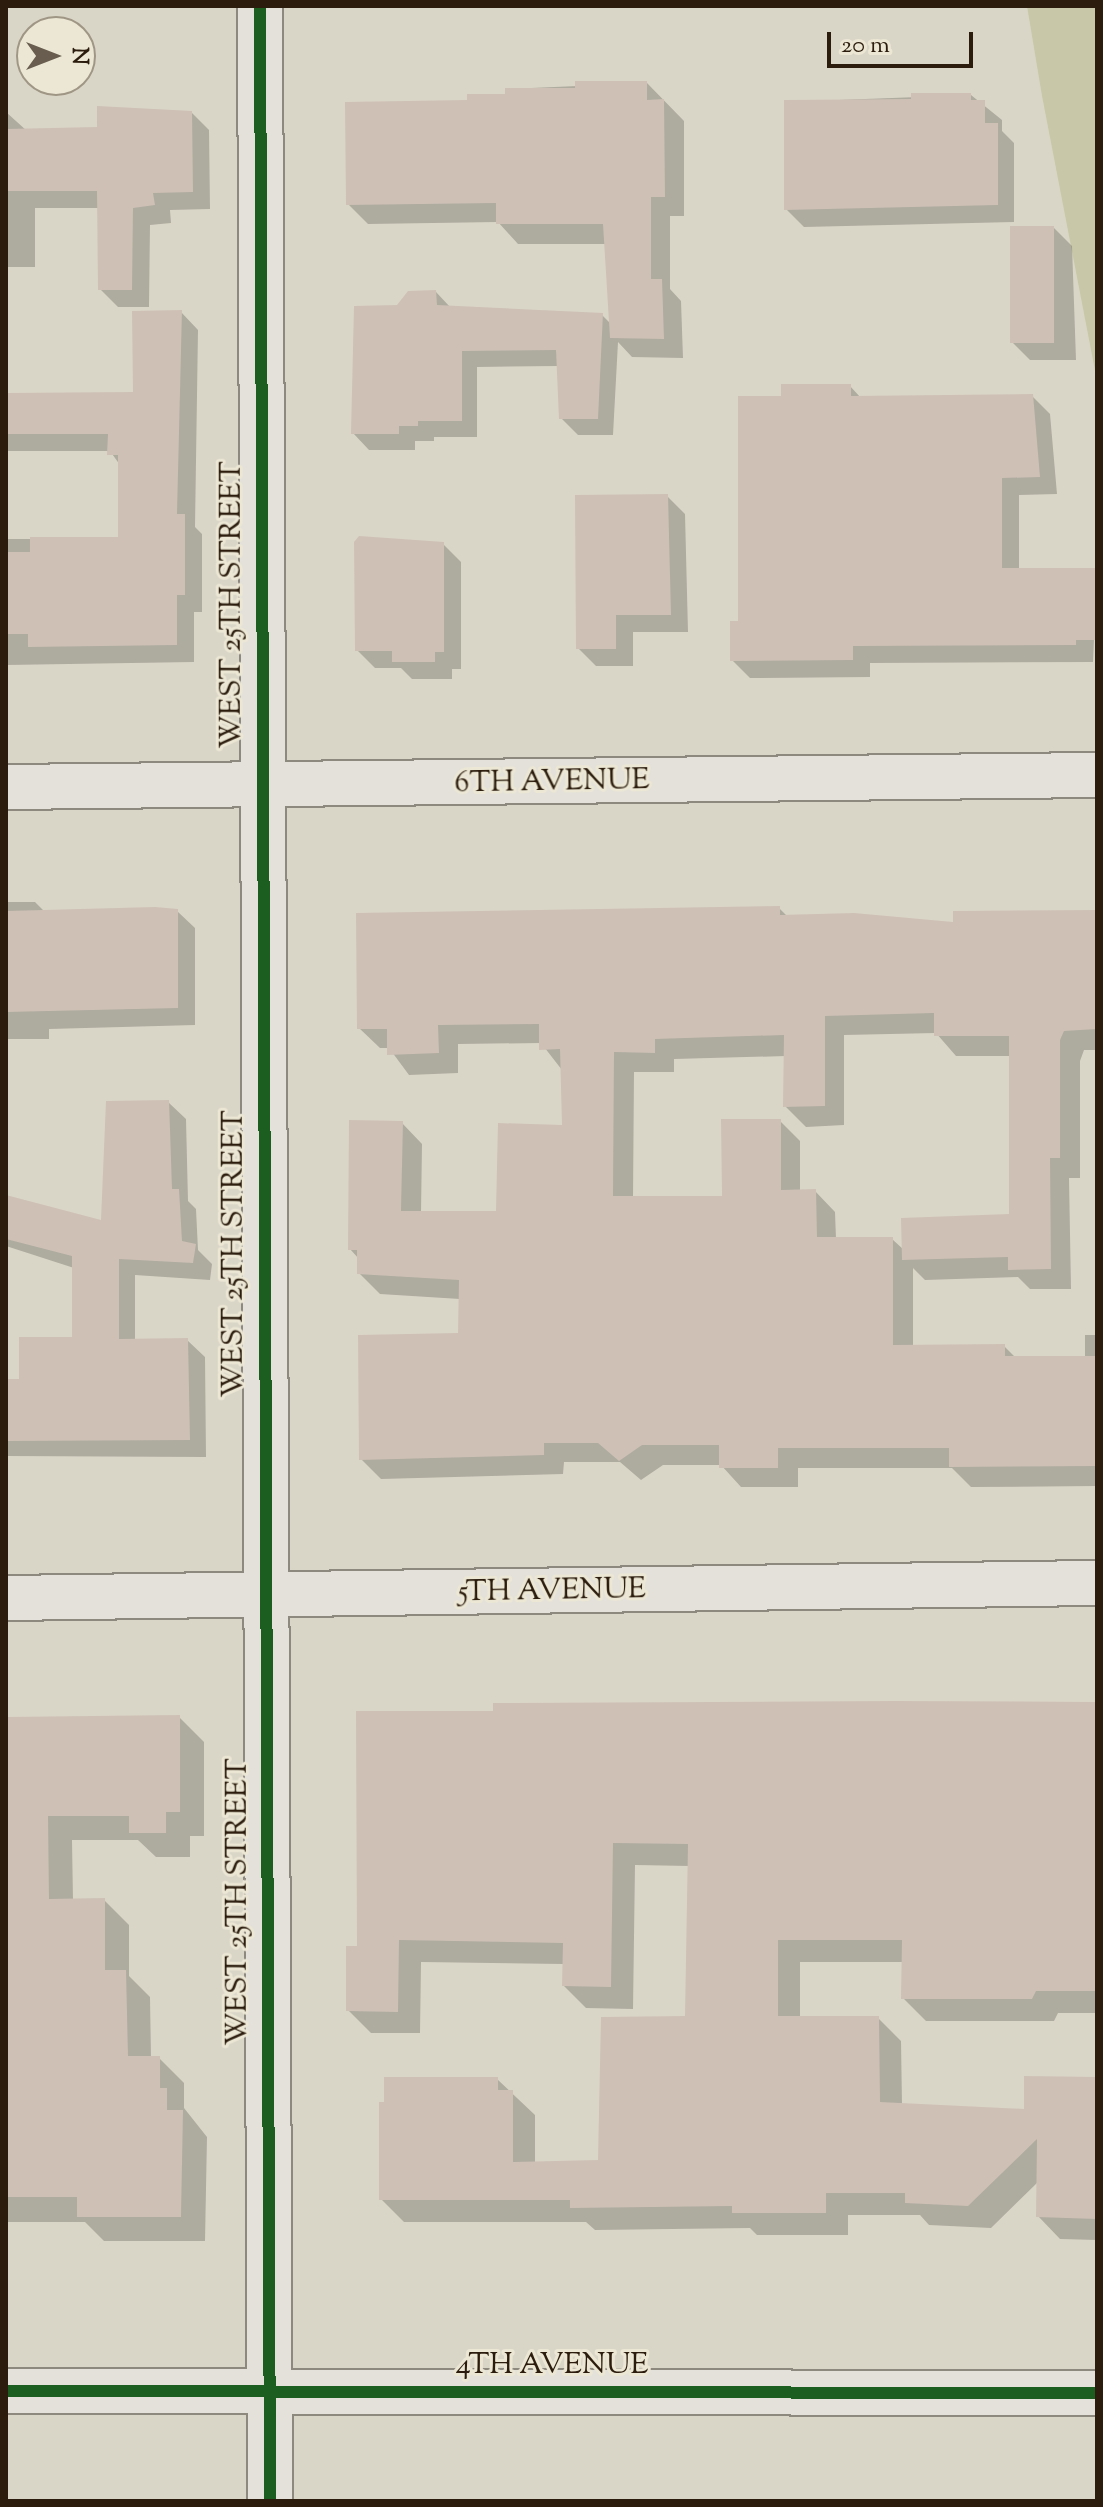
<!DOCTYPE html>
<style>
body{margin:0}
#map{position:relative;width:1103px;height:2507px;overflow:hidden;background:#dad6c7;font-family:"Sorts Mill Goudy",serif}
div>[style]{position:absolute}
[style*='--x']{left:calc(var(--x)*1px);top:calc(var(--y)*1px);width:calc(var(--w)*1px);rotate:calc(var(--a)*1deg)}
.green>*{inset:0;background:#c8c8a8}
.shadow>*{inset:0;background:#0003}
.building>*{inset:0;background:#cec0b5;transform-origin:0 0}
.roads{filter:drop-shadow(2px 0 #8e897f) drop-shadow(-2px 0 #8e897f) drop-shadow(0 2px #8e897f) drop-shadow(0 -2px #8e897f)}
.minor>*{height:44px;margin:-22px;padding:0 22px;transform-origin:22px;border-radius:22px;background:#e3e1d9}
.tertiary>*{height:44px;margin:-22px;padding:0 22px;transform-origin:22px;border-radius:22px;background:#e3e1d9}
.cycleway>*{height:12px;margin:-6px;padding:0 6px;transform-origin:6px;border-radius:6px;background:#1b5e20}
span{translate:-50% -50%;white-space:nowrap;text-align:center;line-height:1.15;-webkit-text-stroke:6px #ece7d5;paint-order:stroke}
.street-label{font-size:30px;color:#2b1c0d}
.frame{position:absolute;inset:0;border:8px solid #2b1c0d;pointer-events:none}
.north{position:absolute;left:16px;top:16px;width:80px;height:80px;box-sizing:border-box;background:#ece7d5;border:2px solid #9f9685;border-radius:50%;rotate:90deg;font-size:22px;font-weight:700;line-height:32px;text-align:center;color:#2b1c0d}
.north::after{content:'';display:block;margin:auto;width:28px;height:36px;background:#685d4e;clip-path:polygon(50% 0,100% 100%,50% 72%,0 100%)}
.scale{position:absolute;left:827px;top:32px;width:146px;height:36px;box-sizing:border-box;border:4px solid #2b1c0d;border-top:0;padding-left:10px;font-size:24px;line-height:28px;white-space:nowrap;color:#2b1c0d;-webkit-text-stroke:6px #ece7d5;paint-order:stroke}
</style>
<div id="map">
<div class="green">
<i style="clip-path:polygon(1027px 6px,1097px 6px,1097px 381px,1042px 96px)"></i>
</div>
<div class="shadow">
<i style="clip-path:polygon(647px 83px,684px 121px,684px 216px,670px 216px,670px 289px,681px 301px,683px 358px,632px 357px,618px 342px,613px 435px,578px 435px,561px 418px,559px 366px,477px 367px,477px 437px,434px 437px,434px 441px,415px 441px,415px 450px,369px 450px,353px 433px,398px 307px,436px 292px,451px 308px,602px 315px,611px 324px,606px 244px,518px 244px,498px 222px,368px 224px,348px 204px,469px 102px,507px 96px,507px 89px)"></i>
<i style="clip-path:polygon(971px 95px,1002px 120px,1002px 131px,1014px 143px,1014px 222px,804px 227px,786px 209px,786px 102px)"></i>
<i style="clip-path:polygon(6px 112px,27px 131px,100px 129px,191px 112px,209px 130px,210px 209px,170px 210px,171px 223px,150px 225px,149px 307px,118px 307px,100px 289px,99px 208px,35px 208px,35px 267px,6px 267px)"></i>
<i style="clip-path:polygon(1054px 228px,1072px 246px,1076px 360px,1030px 360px,1012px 342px)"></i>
<i style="clip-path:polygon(181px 312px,198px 330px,195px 527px,202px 534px,202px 612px,194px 612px,194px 662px,6px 665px,6px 539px,120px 539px,120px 465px,110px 451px,6px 451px,6px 395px,135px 394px)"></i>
<i style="clip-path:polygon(850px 386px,861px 398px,1032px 396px,1050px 414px,1057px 494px,1019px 495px,1019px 570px,1097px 570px,1093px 662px,870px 663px,870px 677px,750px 678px,732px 660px,783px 398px)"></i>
<i style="clip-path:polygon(667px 496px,685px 514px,688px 632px,633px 632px,633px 666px,596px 666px,578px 648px)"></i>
<i style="clip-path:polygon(443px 544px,461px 562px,461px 669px,452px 669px,452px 679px,412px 679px,401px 668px,375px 668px,357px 650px)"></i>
<i style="clip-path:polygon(6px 902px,35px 902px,45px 912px,177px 911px,195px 928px,195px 1025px,49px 1029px,49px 1039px,6px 1039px)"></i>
<i style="clip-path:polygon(evenodd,779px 908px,788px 917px,955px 924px,1097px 922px,1097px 1050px,1084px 1050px,1080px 1061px,1080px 1178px,1069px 1178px,1071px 1289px,1030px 1289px,1018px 1277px,925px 1280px,913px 1268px,913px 1347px,1004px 1346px,1016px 1358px,1085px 1358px,1085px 1335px,1097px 1335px,1097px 1486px,971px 1487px,952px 1468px,798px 1468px,798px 1487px,741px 1487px,721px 1465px,663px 1465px,641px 1480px,620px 1462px,564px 1462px,563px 1474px,381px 1479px,361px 1459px,460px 1335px,460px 1299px,380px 1294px,359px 1273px,359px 1259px,350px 1249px,402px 1123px,422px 1144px,421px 1213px,498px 1213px,564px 1127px,562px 1070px,541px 1043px,458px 1044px,458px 1073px,409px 1075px,389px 1048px,380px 1048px,359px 1028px,779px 908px,936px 1033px,956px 1056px,1011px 1056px,1011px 1216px,904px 1250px,892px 1239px,836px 1239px,835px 1212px,815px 1191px,800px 1192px,800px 1141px,780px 1121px,724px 1198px,633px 1198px,634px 1072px,674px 1072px,674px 1059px,786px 1056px,785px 1106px,806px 1127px,844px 1125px,844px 1035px,936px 1033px)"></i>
<i style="clip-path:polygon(168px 1102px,186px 1119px,188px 1201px,196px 1209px,198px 1250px,212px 1264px,210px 1280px,135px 1275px,135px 1341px,187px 1340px,205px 1357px,206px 1457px,6px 1456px,6px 1381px,21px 1381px,74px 1339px,74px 1268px,6px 1246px,6px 1197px,103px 1222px)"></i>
<i style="clip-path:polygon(1097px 1705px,1097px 2013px,1058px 2013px,1054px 2021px,926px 2021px,903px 1998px,904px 1962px,800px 1962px,800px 2018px,878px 2018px,901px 2041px,902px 2105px,1026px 2111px,1097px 2079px,1097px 2240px,1060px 2239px,1038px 2216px,1038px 2182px,991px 2228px,929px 2225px,920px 2215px,848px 2215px,848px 2235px,757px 2235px,750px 2228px,595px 2230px,586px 2222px,404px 2222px,381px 2199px,497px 2079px,535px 2115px,535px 2164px,600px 2162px,687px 2017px,690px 1866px,635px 1865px,633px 2009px,586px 2008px,564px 1986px,564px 1964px,421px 1962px,420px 2033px,371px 2033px,348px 2010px,359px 1948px,358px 1713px)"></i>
<i style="clip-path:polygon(179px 1717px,204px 1742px,204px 1836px,190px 1836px,190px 1857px,156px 1857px,138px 1840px,72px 1840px,73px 1901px,104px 1900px,129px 1925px,129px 1976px,150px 1997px,151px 2058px,159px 2058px,184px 2083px,184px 2108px,207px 2137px,205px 2241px,104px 2241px,85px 2222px,6px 2222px,6px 1718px)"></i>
</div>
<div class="building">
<i style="clip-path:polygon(575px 81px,647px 81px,647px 100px,664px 99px,665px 197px,651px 197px,651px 279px,662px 279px,664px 339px,610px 338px,603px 224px,496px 224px,496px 203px,346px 205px,345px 102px,467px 100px,467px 94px,505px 94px,505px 88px,575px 88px)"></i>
<i style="clip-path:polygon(911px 93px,971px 93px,971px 100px,985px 100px,985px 123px,998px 123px,998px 205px,784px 210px,784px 100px,911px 99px)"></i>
<i style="clip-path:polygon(97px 106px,192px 111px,193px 192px,153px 193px,155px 205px,133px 208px,132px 290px,98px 290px,97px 191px,6px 191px,6px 129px,97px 127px)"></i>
<i style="left:1010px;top:226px;width:44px;height:117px"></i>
<i style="clip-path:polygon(436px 290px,437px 305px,603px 313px,598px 419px,559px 419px,556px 350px,462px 351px,462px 421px,418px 421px,418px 426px,399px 426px,399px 434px,351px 434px,354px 306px,397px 305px,408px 291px)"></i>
<i style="clip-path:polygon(182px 310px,177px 514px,185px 514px,185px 595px,177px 595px,177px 645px,28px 647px,28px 634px,6px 634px,6px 552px,30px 552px,30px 537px,118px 537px,118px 455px,107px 455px,108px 434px,6px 434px,6px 393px,133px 392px,132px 311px)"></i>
<i style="clip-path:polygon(781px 384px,851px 384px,851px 396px,1033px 394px,1040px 477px,1002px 478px,1002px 568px,1097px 568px,1097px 640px,1076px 640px,1076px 645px,853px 646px,853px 660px,730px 661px,730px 621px,738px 621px,738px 396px,781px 396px)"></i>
<i style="clip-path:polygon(668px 494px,671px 615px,616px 615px,616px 649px,576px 649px,575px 495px)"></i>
<i style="clip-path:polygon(359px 536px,444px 542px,444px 652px,435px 652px,435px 662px,392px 662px,392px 651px,355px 651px,354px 542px)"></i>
<i style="clip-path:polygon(780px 906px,780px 915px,854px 913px,953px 922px,953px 911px,1097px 910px,1097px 1029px,1064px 1031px,1060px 1040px,1060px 1158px,1050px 1158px,1051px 1269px,1008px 1270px,1008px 1257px,902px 1260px,901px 1218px,1009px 1214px,1009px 1036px,934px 1036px,934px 1013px,825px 1016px,825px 1106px,783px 1107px,784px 1035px,655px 1039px,655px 1053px,614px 1052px,613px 1196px,722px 1196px,721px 1119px,781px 1119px,781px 1190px,816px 1189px,817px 1237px,893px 1237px,893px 1345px,1005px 1344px,1005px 1356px,1097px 1356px,1097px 1466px,949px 1467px,949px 1448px,778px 1448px,778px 1468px,719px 1468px,719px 1445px,642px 1445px,619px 1461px,598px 1443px,544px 1443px,544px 1455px,359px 1460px,358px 1335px,458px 1333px,459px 1280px,357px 1274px,357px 1250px,348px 1250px,349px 1120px,403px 1121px,401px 1211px,496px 1211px,498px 1123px,562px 1125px,560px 1049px,539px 1050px,539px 1024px,438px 1025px,439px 1053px,387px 1055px,387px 1029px,357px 1029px,356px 913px)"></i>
<i style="clip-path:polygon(155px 907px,178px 909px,178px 1008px,6px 1012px,6px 911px)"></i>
<i style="clip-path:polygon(169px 1100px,172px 1189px,179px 1189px,182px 1241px,196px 1244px,193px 1263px,119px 1259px,119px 1339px,188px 1338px,190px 1440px,6px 1441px,6px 1379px,19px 1379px,19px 1337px,72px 1337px,72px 1256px,6px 1239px,6px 1195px,101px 1220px,106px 1101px)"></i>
<i style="clip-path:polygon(893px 1701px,1097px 1702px,1097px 1991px,1036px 1991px,1032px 1999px,901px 1999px,902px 1940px,778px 1940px,778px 2016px,879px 2016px,880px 2102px,1024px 2109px,1024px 2076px,1097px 2077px,1097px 2219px,1036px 2217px,1037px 2139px,968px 2206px,905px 2203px,905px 2193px,826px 2193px,826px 2213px,732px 2213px,732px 2206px,570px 2208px,570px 2200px,379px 2200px,379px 2102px,384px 2102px,384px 2077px,498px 2077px,498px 2090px,513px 2090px,513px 2162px,598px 2160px,601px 2017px,685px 2016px,688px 1844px,613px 1843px,611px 1987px,562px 1986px,563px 1943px,399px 1940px,398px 2012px,346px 2011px,346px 1946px,357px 1946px,356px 1711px,493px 1711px,493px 1703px)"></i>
<i style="clip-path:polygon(180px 1715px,180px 1812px,166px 1812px,166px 1833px,129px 1833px,129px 1816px,48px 1816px,49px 1899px,105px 1898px,105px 1970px,126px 1970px,128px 2056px,160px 2056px,160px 2088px,167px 2088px,167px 2110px,183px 2110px,181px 2217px,77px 2217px,77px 2197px,6px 2197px,6px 1717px)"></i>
</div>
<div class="roads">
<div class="minor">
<i style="--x:260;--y:6;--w:2495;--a:89.77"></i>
<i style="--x:6;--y:1598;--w:1091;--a:-0.79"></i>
<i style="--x:6;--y:2391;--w:1091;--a:0.11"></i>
</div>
<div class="tertiary">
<i style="--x:6;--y:787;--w:1091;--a:-0.63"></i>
</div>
</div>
<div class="cycleway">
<i style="--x:260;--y:6;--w:2495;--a:89.77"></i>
<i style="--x:6;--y:2391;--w:1091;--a:0.11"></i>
</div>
<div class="street-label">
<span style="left:233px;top:605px;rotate:-90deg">WEST 25TH STREET</span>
<span style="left:552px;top:783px;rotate:-1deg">6TH AVENUE</span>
<span style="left:235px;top:1254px;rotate:-90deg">WEST 25TH STREET</span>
<span style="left:552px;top:1592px;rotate:-1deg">5TH AVENUE</span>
<span style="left:239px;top:1902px;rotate:-90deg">WEST 25TH STREET</span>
<span style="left:552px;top:2366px">4TH AVENUE</span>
</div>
<div class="frame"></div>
<div class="north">N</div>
<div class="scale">20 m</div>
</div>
